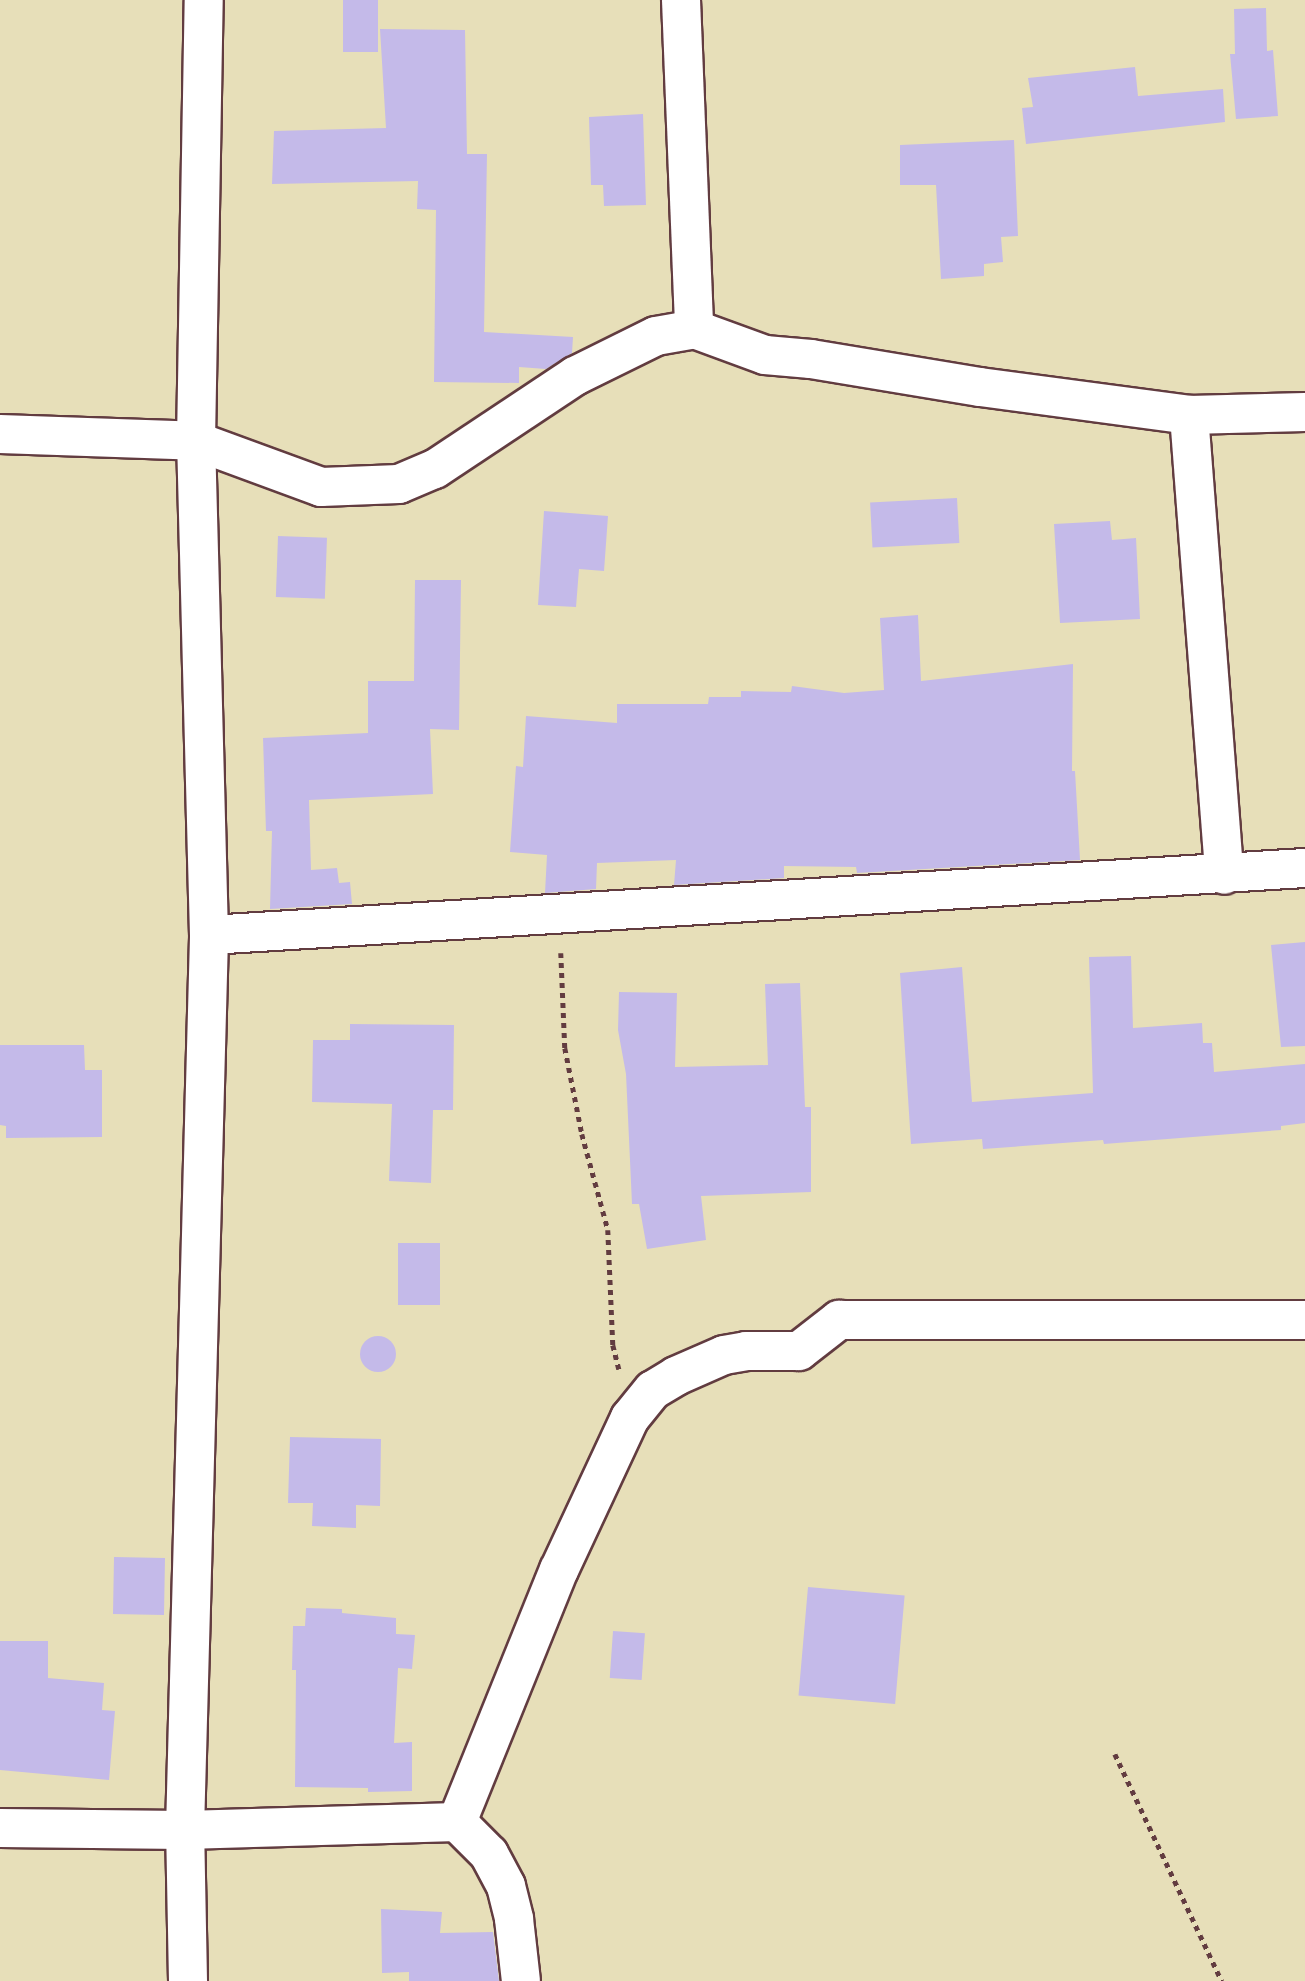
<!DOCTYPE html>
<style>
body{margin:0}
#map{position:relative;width:1305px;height:1981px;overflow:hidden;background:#e7dfb9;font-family:"EB Garamond",serif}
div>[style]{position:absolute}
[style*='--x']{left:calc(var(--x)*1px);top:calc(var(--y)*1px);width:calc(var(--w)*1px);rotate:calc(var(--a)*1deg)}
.building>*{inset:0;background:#c4bae9;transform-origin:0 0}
.round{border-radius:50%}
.path>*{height:4.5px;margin-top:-2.25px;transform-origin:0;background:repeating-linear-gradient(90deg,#623c40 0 5px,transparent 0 10px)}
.roads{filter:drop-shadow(2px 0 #623c40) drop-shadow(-2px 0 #623c40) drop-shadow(0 2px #623c40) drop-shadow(0 -2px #623c40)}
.street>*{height:38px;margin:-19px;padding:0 19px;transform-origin:19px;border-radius:19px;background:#fff}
span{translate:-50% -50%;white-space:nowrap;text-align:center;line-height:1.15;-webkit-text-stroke:6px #f7f3e8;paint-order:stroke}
</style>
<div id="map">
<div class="building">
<i style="left:343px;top:0;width:35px;height:52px"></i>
<i style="clip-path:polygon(1266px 8px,1267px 51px,1273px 50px,1278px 116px,1236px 119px,1230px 54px,1235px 54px,1234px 9px)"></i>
<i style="clip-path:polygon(380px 29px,465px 30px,467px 154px,487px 154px,484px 332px,573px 337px,572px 353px,546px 369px,519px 367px,519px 383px,434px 382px,436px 210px,417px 209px,418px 181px,272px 184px,274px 131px,386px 128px)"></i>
<i style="clip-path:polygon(1135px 67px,1138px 96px,1223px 89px,1225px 122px,1026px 144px,1022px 108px,1033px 107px,1028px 78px)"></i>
<i style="clip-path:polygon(643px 114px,646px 205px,604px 206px,603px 185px,591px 185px,589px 117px)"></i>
<i style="clip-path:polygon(1014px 140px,1018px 236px,1001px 237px,1003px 262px,984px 264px,984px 276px,941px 279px,936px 185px,900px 185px,900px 145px)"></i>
<i style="left:957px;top:498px;width:45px;height:87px;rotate:87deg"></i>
<i style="clip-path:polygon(544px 511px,608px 516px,604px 571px,579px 569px,576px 607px,538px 605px)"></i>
<i style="clip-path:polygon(1110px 521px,1112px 540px,1136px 538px,1140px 619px,1060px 623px,1054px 524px)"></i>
<i style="left:278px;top:536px;width:49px;height:61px;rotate:2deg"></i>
<i style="clip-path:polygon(415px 580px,461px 580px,459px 730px,430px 729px,433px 794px,309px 800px,311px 870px,337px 868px,339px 883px,350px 882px,352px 904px,270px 909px,272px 831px,266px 831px,263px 738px,368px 733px,368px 681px,414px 681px)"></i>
<i style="clip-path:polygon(918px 615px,921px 681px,1073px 664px,1072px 771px,1075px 771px,1080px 860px,857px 873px,856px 867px,784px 866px,784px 878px,674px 885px,676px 860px,597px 863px,596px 889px,545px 893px,547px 855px,510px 852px,516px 766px,523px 767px,526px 716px,617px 723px,617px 704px,708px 704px,709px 697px,741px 697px,741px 691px,791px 692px,792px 686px,844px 693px,884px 690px,880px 618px)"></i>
<i style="clip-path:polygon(1305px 942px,1305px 1046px,1281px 1047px,1271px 945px)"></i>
<i style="clip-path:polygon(1131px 956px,1133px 1028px,1202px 1023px,1203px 1043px,1212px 1043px,1214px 1072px,1305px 1064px,1305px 1123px,1281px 1126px,1281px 1130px,1104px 1144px,1103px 1140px,983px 1149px,982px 1139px,911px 1144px,900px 973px,962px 967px,972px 1102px,1093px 1093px,1089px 957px)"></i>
<i style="clip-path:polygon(800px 983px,805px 1107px,811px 1107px,811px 1192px,701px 1196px,706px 1240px,647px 1249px,639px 1204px,632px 1204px,626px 1074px,618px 1030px,619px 992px,677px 993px,675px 1067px,768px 1065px,765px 984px)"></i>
<i style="clip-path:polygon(350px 1024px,454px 1025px,453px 1110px,433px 1110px,431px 1183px,389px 1181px,392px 1104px,312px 1102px,313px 1040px,350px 1040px)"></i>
<i style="clip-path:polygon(0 1045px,84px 1045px,85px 1070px,102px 1070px,102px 1137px,6px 1138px,6px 1126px,0 1125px)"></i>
<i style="left:398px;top:1243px;width:42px;height:62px"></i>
<i class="round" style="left:360px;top:1336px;width:36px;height:36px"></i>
<i style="clip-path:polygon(290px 1437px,381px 1439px,380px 1506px,356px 1505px,356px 1528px,312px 1526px,313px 1503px,288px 1503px)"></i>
<i style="left:114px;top:1557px;width:51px;height:57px;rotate:1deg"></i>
<i style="left:808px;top:1587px;width:97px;height:109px;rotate:5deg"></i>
<i style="clip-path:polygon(306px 1608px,342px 1609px,342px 1613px,396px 1618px,396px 1634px,415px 1635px,412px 1669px,398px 1668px,394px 1743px,412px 1742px,412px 1791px,368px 1792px,368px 1788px,295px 1787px,296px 1670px,292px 1670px,293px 1626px,305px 1626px)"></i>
<i style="left:613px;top:1631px;width:32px;height:47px;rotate:4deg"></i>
<i style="clip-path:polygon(0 1641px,48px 1641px,48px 1678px,104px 1683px,102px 1710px,115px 1711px,109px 1780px,0 1770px)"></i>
<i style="clip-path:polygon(381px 1909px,442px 1912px,440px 1933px,493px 1932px,499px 1981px,409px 1981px,409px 1972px,382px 1973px)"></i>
</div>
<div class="path">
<i style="--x:561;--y:953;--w:95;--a:87.6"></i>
<i style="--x:565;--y:1048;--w:88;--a:78.8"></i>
<i style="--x:582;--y:1134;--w:99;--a:74.8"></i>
<i style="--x:608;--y:1230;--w:115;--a:87.5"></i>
<i style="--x:613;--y:1345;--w:25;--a:76"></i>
<i style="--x:1115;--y:1754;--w:251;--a:64.8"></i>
</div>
<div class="roads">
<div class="street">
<i style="--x:681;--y:0;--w:329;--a:87.7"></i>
<i style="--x:1189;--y:415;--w:461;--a:85.6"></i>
<i style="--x:0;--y:434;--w:196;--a:2"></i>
<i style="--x:196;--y:441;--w:133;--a:20.2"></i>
<i style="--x:321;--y:487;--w:78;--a:-2.2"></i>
<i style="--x:399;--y:484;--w:39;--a:-23"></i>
<i style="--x:435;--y:469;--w:168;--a:-33.6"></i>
<i style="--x:575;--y:376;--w:90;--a:-26.3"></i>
<i style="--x:656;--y:336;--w:39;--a:-10"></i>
<i style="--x:694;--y:329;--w:76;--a:20.1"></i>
<i style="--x:765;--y:355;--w:46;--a:5"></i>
<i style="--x:811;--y:359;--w:171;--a:9.4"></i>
<i style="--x:980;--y:387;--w:211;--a:7.6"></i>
<i style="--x:1189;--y:415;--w:116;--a:-1.5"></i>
<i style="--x:209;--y:935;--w:1098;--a:-3.5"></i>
<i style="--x:457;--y:1822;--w:272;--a:-68"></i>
<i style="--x:559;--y:1570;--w:168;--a:-65"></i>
<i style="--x:630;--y:1418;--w:36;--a:-51"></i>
<i style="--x:653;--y:1390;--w:27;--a:-31"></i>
<i style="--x:676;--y:1376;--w:52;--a:-23.6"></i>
<i style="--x:724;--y:1355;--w:22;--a:-10"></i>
<i style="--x:746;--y:1351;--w:53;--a:0"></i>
<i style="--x:799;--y:1351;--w:51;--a:-37.8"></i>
<i style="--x:839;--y:1320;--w:466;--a:0"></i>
<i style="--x:0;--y:1828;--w:185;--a:0.6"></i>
<i style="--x:185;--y:1830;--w:272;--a:-1.7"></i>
<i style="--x:457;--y:1822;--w:45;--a:45"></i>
<i style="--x:489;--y:1854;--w:36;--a:62"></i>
<i style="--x:506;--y:1886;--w:34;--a:76"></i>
<i style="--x:514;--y:1919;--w:62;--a:83.6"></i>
<i style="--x:188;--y:1981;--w:151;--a:-91.1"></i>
<i style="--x:185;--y:1830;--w:895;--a:-88.46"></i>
<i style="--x:209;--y:935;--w:494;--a:-91.5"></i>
<i style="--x:196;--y:441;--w:441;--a:-89"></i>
</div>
</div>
</div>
